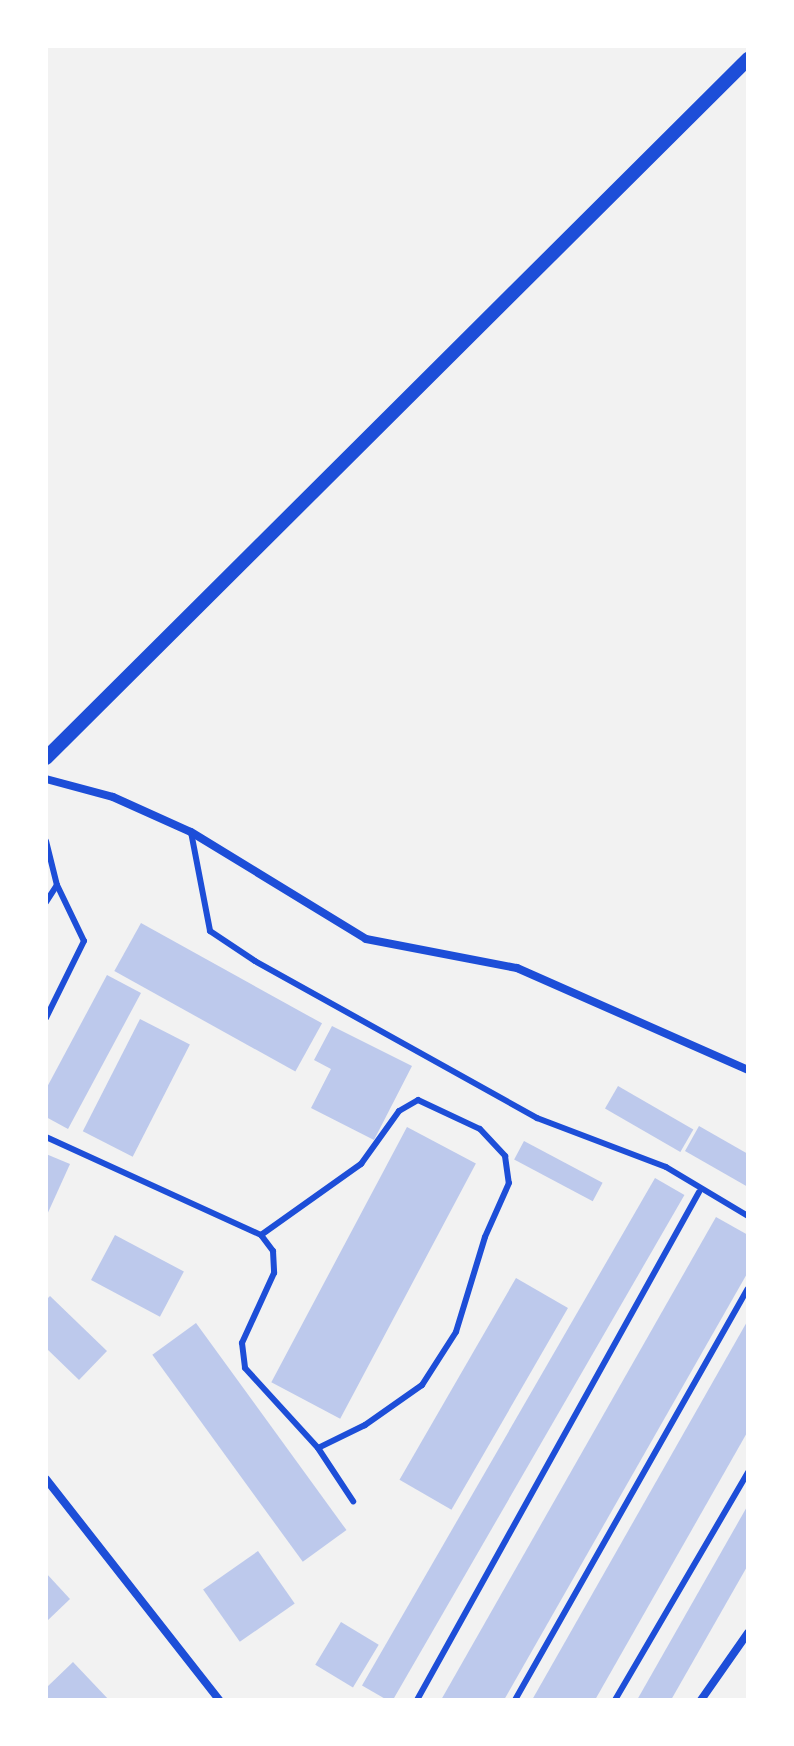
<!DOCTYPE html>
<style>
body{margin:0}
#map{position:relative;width:794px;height:1746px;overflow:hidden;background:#f2f2f2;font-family:"DejaVu Sans",sans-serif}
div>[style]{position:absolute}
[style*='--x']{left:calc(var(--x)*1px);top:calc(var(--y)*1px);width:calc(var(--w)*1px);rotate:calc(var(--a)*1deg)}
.building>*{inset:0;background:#bdc9ec;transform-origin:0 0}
.service>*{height:6px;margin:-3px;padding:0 3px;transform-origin:3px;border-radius:3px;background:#1d4ed8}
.minor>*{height:8px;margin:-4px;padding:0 4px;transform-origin:4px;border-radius:4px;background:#1d4ed8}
.tertiary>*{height:14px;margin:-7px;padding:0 7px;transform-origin:7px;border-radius:7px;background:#1d4ed8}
span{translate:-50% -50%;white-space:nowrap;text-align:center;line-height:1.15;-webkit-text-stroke:6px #fff;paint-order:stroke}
.frame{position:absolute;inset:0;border:48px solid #fff;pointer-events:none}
</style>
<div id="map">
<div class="building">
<i style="left:141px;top:923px;width:207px;height:55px;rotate:29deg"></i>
<i style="clip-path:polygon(107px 975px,141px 993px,68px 1129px,46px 1117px,46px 1089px)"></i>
<i style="left:140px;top:1019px;width:56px;height:126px;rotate:27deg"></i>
<i style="clip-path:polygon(332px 1026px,412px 1066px,374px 1140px,311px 1108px,331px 1069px,314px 1060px)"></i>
<i style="left:618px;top:1086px;width:87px;height:26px;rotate:30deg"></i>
<i style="clip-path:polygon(699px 1126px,748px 1154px,748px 1187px,685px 1151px)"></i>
<i style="left:407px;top:1127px;width:78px;height:289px;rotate:28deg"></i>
<i style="left:524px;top:1141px;width:89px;height:21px;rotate:28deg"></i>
<i style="clip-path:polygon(46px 1154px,70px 1164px,46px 1217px)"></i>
<i style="left:655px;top:1178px;width:34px;height:586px;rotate:30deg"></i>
<i style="clip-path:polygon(716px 1217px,748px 1235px,748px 1272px,504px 1700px,441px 1700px)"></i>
<i style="left:115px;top:1235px;width:78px;height:51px;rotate:28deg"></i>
<i style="left:516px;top:1278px;width:60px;height:233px;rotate:30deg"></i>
<i style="clip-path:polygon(50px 1296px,107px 1351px,79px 1380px,46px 1348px,46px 1300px)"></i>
<i style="clip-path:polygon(748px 1320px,748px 1431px,595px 1700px,532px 1700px)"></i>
<i style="left:196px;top:1323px;width:256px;height:54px;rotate:54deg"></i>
<i style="clip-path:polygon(748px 1505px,748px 1565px,671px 1700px,637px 1700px)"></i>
<i style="left:258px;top:1551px;width:64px;height:67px;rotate:55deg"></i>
<i style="clip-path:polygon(46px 1573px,70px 1599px,46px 1622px)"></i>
<i style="left:341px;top:1622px;width:44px;height:50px;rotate:31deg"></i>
<i style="clip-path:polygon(73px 1662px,109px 1700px,46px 1700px,46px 1688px)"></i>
</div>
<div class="service">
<i style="--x:191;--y:832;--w:101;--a:79.1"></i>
<i style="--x:210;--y:931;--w:54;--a:33.7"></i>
<i style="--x:255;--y:961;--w:323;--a:29.1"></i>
<i style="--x:537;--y:1118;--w:138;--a:20.8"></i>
<i style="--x:666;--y:1167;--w:96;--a:30.9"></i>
<i style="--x:46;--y:841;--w:45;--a:76"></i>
<i style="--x:46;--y:902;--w:20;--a:-57"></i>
<i style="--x:57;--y:885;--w:62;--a:64.3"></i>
<i style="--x:84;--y:941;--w:86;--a:116.3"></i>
<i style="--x:46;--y:1137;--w:236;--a:24.5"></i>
<i style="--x:261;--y:1235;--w:20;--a:53"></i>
<i style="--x:273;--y:1251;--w:22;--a:87"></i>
<i style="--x:274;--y:1273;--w:77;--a:114.6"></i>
<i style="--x:242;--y:1343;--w:25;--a:83"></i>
<i style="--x:245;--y:1368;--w:108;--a:47.6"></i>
<i style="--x:318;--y:1448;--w:64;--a:56.6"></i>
<i style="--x:261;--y:1235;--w:123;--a:-35.4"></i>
<i style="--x:361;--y:1164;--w:65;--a:-54.4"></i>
<i style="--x:399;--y:1111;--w:22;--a:-30"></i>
<i style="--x:418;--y:1100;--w:68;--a:25.1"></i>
<i style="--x:480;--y:1129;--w:37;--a:47"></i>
<i style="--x:505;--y:1156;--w:27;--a:82"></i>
<i style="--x:509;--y:1183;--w:59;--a:114"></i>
<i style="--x:485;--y:1237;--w:99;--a:107"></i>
<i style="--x:456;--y:1332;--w:63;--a:122.7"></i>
<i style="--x:422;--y:1385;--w:70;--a:144.9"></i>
<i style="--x:365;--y:1425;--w:52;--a:153.9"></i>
<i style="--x:417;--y:1700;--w:581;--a:-60.96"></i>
<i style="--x:515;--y:1700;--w:472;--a:-60.5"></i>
<i style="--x:615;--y:1700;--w:264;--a:-59.7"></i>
</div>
<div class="minor">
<i style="--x:46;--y:779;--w:69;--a:15"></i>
<i style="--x:113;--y:797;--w:85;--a:24.2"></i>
<i style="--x:191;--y:832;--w:205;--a:31.4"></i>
<i style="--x:366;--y:939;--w:154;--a:10.9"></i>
<i style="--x:517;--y:968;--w:253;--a:23.8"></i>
<i style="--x:46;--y:1479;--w:281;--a:51.9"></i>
<i style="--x:701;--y:1700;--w:82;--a:-55"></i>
</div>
<div class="tertiary">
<i style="--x:46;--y:758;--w:991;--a:-44.88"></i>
</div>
<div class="frame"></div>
</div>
